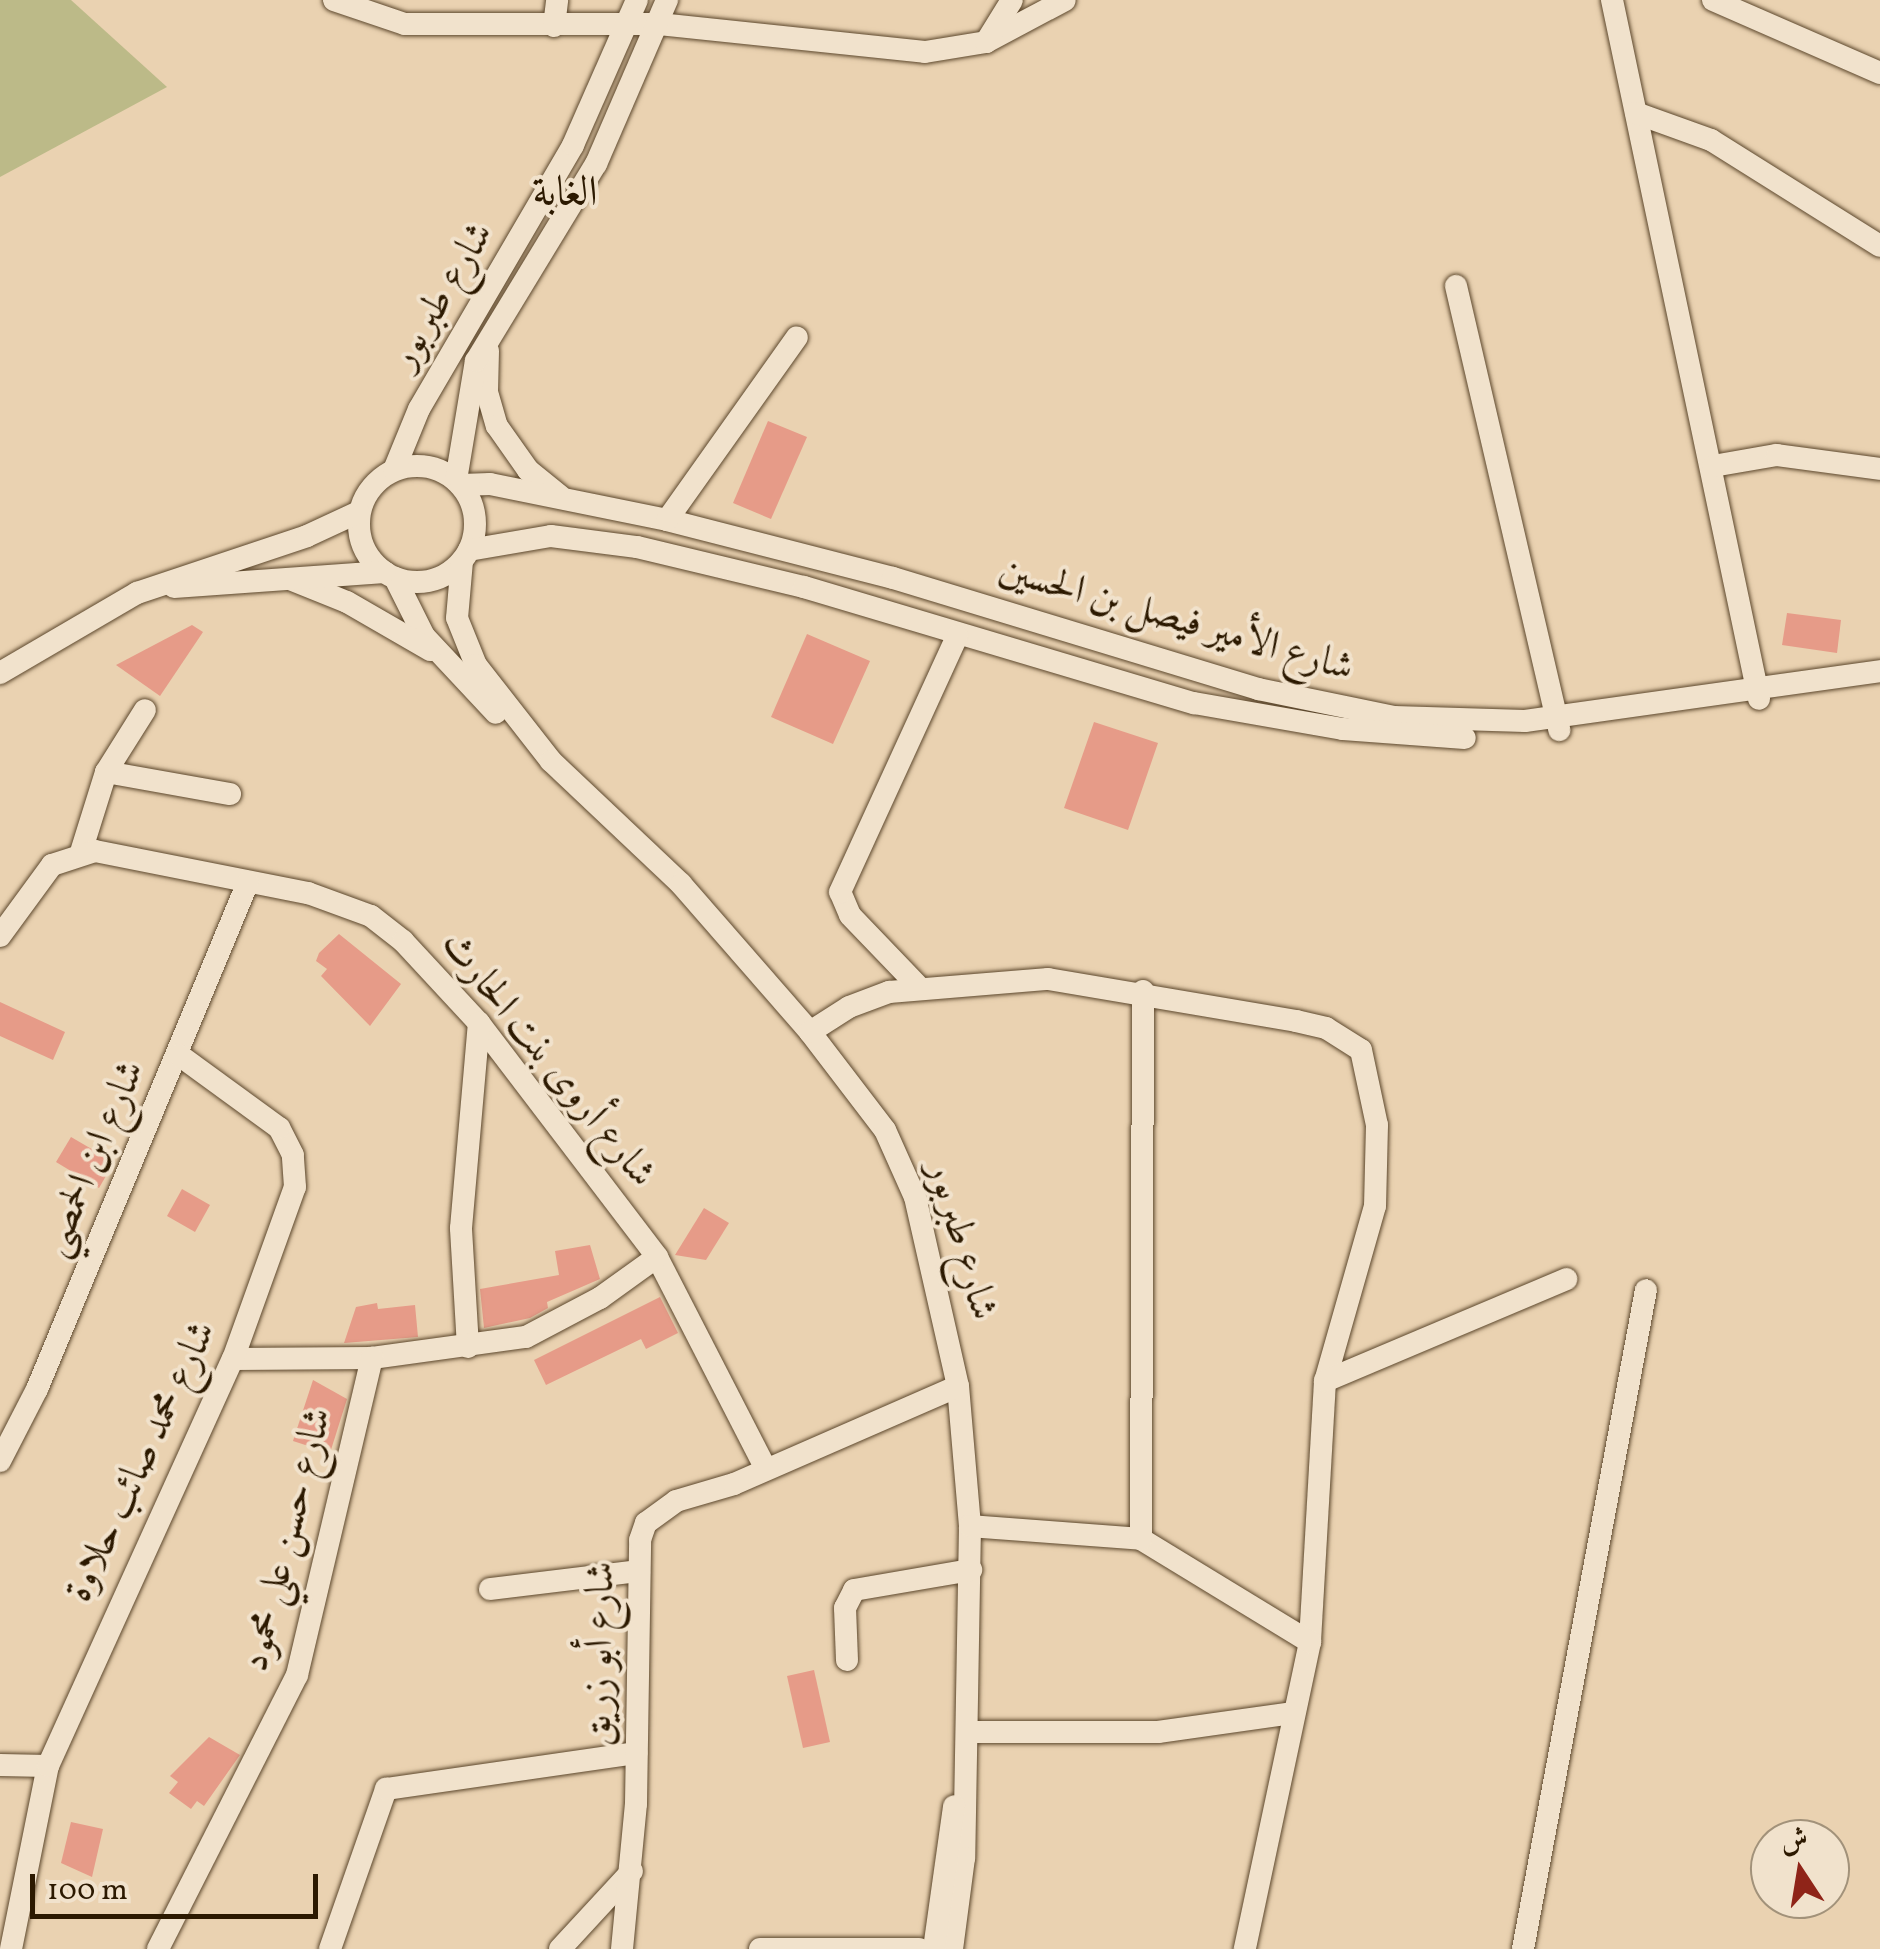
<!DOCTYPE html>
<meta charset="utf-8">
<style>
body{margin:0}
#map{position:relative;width:1880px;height:1949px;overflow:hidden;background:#ead2b1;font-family:Vollkorn,Amiri,serif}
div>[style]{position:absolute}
.green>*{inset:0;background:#bcba88}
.building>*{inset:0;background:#e69b88}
.roads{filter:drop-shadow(0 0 2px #5c472c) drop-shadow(0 0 2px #5c472c)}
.minor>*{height:22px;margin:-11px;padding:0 11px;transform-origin:11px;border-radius:11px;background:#f1e2cc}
.minor>.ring{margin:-11px;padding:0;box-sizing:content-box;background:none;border:22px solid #f1e2cc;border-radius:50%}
span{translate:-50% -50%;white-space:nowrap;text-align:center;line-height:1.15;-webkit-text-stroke:8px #f1e2cc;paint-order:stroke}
.street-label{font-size:40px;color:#2c1900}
.neighbourhood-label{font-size:42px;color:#2c1900}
.north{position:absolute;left:1750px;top:1819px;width:100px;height:100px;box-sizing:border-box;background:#f1e2cc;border:2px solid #a2927a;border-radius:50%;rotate:348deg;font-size:28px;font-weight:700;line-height:40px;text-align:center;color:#2c1900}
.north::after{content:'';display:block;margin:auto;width:35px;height:45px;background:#8f2418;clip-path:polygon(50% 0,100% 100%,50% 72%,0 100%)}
.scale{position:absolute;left:30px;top:1874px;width:288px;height:45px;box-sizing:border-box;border:5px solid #2c1900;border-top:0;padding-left:12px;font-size:30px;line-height:35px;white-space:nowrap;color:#2c1900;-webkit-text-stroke:8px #f1e2cc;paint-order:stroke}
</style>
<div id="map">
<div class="green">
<div style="clip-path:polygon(0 0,71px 0,167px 87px,0 177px)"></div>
</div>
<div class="building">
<div style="clip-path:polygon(768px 421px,807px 437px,771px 519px,733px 503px)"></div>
<div style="clip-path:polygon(1787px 613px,1841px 620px,1837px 653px,1782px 645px)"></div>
<div style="clip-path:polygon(192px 625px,203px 632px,160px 696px,116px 665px)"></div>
<div style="clip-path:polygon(807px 634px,870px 661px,833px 744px,771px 717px)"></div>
<div style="clip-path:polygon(1094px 722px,1158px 743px,1128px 830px,1064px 808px)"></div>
<div style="clip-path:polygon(339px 934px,401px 984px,370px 1026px,321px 976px,327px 969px,316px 961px,319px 953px)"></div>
<div style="clip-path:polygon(0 1002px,65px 1032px,53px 1060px,0 1036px)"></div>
<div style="clip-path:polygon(71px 1137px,114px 1162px,99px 1188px,56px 1162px)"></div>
<div style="clip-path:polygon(182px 1189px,210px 1205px,195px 1232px,167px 1216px)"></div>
<div style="clip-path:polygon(704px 1208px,729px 1223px,706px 1260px,675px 1255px)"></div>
<div style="clip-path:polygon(590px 1245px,600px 1279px,547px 1302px,548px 1308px,530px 1318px,484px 1328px,480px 1289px,559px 1275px,555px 1251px)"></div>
<div style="clip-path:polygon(660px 1297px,678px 1333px,646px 1349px,641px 1339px,546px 1385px,534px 1360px)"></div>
<div style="clip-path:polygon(377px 1303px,378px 1309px,415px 1305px,418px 1337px,344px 1343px,356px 1307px)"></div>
<div style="clip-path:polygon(313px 1380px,347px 1399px,330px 1453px,293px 1441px)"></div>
<div style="clip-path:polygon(814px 1670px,830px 1742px,803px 1748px,787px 1676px)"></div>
<div style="clip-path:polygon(209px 1737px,240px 1755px,204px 1806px,197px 1801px,191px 1809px,169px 1793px,178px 1782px,170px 1776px)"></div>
<div style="clip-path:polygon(71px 1822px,103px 1829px,92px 1877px,61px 1863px)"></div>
</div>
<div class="roads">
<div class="minor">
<div style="left:334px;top:0;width:75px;rotate:18.7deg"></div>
<div style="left:405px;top:24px;width:254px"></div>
<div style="left:659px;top:24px;width:267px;rotate:6deg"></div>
<div style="left:925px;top:52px;width:62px;rotate:-9.3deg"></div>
<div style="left:986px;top:42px;width:89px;rotate:-28deg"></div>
<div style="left:1612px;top:0;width:714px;rotate:78.12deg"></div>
<div style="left:1713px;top:0;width:182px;rotate:23.6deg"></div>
<div style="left:554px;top:26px;width:26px;rotate:-83deg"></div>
<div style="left:986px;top:42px;width:49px;rotate:-58.2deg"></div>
<div style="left:1636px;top:113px;width:80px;rotate:19.8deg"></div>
<div style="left:1711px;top:140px;width:199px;rotate:32.1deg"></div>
<div style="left:1456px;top:286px;width:456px;rotate:76.9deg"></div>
<div style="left:488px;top:351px;width:41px;rotate:91.4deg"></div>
<div style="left:487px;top:392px;width:35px;rotate:74deg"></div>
<div style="left:497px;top:426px;width:54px;rotate:54.8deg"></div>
<div style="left:528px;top:470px;width:41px;rotate:39.1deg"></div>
<div class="ring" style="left:359px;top:466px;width:94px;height:94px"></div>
<div style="left:1713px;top:466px;width:65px;rotate:-9.8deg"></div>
<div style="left:1777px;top:455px;width:104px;rotate:7.7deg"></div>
<div style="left:394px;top:470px;width:66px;rotate:-67.7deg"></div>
<div style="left:419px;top:409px;width:306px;rotate:-59.7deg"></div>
<div style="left:573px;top:145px;width:158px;rotate:-66.2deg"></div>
<div style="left:456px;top:480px;width:121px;rotate:-80.5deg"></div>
<div style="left:476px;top:361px;width:231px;rotate:-58.7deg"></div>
<div style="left:596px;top:164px;width:179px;rotate:-66.6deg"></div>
<div style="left:461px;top:485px;width:29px;rotate:-2deg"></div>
<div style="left:490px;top:484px;width:181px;rotate:11.5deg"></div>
<div style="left:667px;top:520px;width:233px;rotate:14.4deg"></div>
<div style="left:893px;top:578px;width:382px;rotate:16.9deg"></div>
<div style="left:1258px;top:689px;width:139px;rotate:11.6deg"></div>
<div style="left:1394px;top:717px;width:131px;rotate:1.7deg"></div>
<div style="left:1525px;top:721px;width:359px;rotate:-8deg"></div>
<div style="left:667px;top:520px;width:224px;rotate:-54.6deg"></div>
<div style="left:469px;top:550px;width:83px;rotate:-9.7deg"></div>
<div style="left:551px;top:536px;width:87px;rotate:7.3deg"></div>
<div style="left:637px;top:547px;width:172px;rotate:13.5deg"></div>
<div style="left:804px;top:587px;width:407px;rotate:16.6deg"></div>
<div style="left:1194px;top:703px;width:151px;rotate:9.9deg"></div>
<div style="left:1343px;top:729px;width:122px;rotate:4.2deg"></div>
<div style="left:462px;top:561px;width:57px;rotate:95deg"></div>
<div style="left:457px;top:618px;width:51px;rotate:68deg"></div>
<div style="left:476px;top:665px;width:122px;rotate:52deg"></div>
<div style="left:551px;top:761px;width:179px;rotate:43.4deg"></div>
<div style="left:681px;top:884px;width:196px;rotate:48.9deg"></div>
<div style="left:810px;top:1032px;width:123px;rotate:52.6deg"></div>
<div style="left:885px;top:1130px;width:73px;rotate:65.9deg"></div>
<div style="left:915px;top:1197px;width:194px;rotate:77.2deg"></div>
<div style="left:958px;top:1386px;width:141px;rotate:85.1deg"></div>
<div style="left:970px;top:1526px;width:332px;rotate:91deg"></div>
<div style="left:964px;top:1858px;width:92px;rotate:97.5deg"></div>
<div style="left:395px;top:578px;width:65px;rotate:63.4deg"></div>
<div style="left:424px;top:636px;width:105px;rotate:46.9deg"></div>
<div style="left:290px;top:579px;width:61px;rotate:22deg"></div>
<div style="left:347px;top:602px;width:96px;rotate:30deg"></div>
<div style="left:174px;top:587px;width:211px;rotate:-4.1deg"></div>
<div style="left:0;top:673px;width:159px;rotate:-30.3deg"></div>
<div style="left:137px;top:593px;width:179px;rotate:-18.5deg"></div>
<div style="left:307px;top:536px;width:57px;rotate:-24.8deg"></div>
<div style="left:106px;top:772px;width:126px;rotate:10.1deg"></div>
<div style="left:81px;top:852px;width:84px;rotate:-72.6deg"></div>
<div style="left:106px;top:772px;width:73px;rotate:-57.8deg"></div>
<div style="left:0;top:936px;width:88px;rotate:-53.8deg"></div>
<div style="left:52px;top:865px;width:45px;rotate:-18deg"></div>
<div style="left:95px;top:851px;width:217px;rotate:11.2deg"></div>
<div style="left:308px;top:893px;width:67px;rotate:20.1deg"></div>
<div style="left:371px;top:916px;width:41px;rotate:38deg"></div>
<div style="left:403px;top:941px;width:112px;rotate:47.2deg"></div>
<div style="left:479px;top:1023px;width:294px;rotate:52.7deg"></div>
<div style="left:657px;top:1257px;width:238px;rotate:62.8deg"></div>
<div style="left:918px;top:986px;width:98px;rotate:-133.8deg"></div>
<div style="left:850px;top:915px;width:25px;rotate:-113deg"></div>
<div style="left:840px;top:892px;width:281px;rotate:-65.4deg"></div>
<div style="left:810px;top:1032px;width:46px;rotate:-32.7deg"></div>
<div style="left:849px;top:1007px;width:43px;rotate:-20.6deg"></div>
<div style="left:889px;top:992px;width:160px;rotate:-4.7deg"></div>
<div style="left:1048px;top:979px;width:252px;rotate:9.6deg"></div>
<div style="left:1296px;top:1021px;width:31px;rotate:13deg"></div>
<div style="left:1326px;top:1028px;width:41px;rotate:32.2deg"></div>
<div style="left:1361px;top:1050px;width:77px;rotate:78deg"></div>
<div style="left:1377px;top:1125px;width:81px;rotate:91.4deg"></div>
<div style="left:1375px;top:1206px;width:182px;rotate:105.9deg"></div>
<div style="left:1325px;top:1381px;width:261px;rotate:93.3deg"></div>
<div style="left:1310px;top:1642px;width:314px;rotate:102deg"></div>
<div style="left:468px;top:1347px;width:119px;rotate:-93.4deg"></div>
<div style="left:461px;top:1228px;width:206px;rotate:-85deg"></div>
<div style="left:233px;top:1359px;width:139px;rotate:-0.4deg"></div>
<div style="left:372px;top:1358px;width:155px;rotate:-7.8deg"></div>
<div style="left:526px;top:1337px;width:84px;rotate:-27.8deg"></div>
<div style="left:600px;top:1298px;width:70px;rotate:-35.7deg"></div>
<div style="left:1325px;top:1381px;width:262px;rotate:-22.9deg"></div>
<div style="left:0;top:1461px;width:81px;rotate:-62.8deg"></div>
<div style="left:37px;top:1389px;width:549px;rotate:-67.4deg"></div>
<div style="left:970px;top:1526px;width:171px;rotate:4.3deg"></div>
<div style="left:1141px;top:1539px;width:198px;rotate:31.4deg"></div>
<div style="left:1141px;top:1539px;width:548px;rotate:-89.79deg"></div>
<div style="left:490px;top:1589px;width:150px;rotate:-6.9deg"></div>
<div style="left:847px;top:1660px;width:52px;rotate:-92.2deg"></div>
<div style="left:845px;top:1608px;width:20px;rotate:-63deg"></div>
<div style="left:854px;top:1590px;width:119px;rotate:-9.7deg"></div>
<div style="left:967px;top:1732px;width:191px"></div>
<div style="left:1158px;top:1732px;width:137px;rotate:-8deg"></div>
<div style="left:0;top:1765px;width:48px;rotate:1.2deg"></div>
<div style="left:11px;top:1949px;width:187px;rotate:-78.6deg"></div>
<div style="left:48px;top:1766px;width:447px;rotate:-65.6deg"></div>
<div style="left:233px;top:1359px;width:183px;rotate:-70.2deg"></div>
<div style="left:295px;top:1187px;width:32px;rotate:-94deg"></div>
<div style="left:293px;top:1155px;width:30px;rotate:-117deg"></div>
<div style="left:279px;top:1128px;width:124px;rotate:-143.9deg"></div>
<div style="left:158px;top:1949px;width:307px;rotate:-63.1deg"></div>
<div style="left:297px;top:1675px;width:326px;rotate:-76.7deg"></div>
<div style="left:330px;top:1949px;width:170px;rotate:-70.7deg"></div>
<div style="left:386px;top:1789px;width:253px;rotate:-8.2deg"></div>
<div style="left:560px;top:1949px;width:106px;rotate:-47.3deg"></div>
<div style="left:622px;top:1949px;width:146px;rotate:-84.5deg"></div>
<div style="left:636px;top:1804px;width:264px;rotate:-89.1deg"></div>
<div style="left:640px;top:1540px;width:18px;rotate:-71deg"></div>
<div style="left:646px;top:1523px;width:37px;rotate:-36deg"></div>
<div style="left:676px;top:1501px;width:60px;rotate:-16.3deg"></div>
<div style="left:734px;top:1484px;width:244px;rotate:-23.6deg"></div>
<div style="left:760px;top:1949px;width:159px"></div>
<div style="left:934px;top:1949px;width:144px;rotate:-82deg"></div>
<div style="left:1523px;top:1949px;width:670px;rotate:-79.43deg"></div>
</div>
</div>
<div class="street-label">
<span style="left:443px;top:296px;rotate:-59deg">شارع طبربور</span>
<span style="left:1176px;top:620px;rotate:16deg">شارع الأمير فيصل بن الحسين</span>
<span style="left:547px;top:1060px;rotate:51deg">شارع أروى بنت الحارث</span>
<span style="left:94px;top:1159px;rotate:-67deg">شارع ابن الحمصي</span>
<span style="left:961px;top:1241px;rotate:74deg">شارع طبربور</span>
<span style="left:142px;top:1462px;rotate:-65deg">شارع محمد صائب حلاوة</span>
<span style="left:288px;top:1540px;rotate:-76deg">شارع حسن علي محمود</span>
<span style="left:601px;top:1654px;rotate:-89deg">شارع أبو زريق</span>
</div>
<div class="neighbourhood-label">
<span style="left:565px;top:195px">الغابة</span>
</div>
<div class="north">ش</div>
<div class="scale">100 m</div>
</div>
